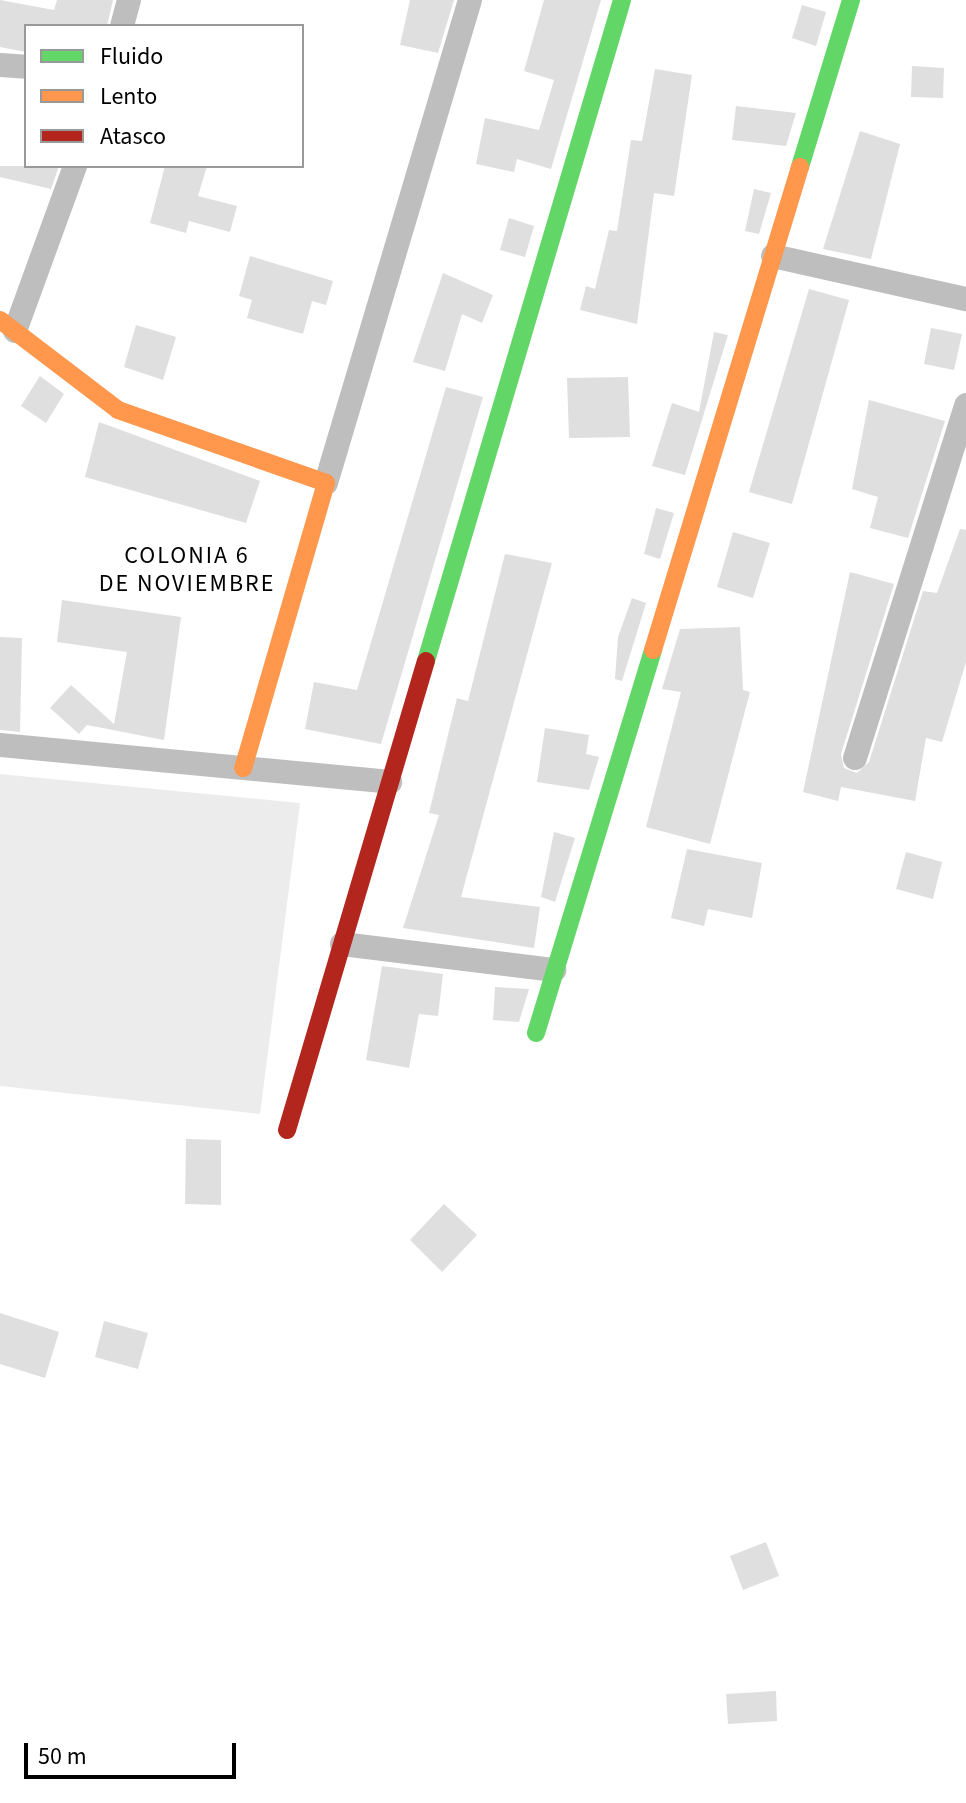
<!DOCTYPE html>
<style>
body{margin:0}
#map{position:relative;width:966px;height:1803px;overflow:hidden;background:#fff;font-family:"Source Sans 3",sans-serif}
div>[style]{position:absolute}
.green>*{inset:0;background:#ececec}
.building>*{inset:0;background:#dfdfdf}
.street>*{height:24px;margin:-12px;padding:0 12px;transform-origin:12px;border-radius:12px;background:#bebebe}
.fast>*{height:18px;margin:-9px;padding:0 9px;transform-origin:9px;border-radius:9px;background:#63d668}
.slow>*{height:18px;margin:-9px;padding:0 9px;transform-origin:9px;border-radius:9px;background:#ff974d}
.jam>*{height:18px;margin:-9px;padding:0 9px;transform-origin:9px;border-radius:9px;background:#b3261e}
span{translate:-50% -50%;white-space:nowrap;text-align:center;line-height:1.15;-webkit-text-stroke:8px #fff;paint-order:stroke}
.neighbourhood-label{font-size:24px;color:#000;letter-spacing:2px}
.legend{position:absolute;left:24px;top:24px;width:280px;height:144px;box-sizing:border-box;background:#fff;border:2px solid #999;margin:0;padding:10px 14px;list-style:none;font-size:24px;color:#000}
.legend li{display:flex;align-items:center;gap:16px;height:40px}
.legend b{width:40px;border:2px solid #999}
.scale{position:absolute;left:24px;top:1743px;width:212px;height:36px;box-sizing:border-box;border:4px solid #000;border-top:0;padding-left:10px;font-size:24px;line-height:28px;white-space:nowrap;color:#000;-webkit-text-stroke:6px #fff;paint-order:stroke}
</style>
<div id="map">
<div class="green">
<div style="clip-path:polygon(0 774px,300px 803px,260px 1114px,0 1086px)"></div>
</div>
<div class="building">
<div style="clip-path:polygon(0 0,54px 10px,57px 0,113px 0,107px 26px,26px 26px,26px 52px,0 47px)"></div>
<div style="clip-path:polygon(410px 0,454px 0,438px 53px,400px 45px)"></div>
<div style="clip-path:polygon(544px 0,601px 0,551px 169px,517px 159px,514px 172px,476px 164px,485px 118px,539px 130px,554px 80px,524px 71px)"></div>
<div style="clip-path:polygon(802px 5px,826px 12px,816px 46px,792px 38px)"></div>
<div style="clip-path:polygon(912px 66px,944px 68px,943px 98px,911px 97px)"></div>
<div style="clip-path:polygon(655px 69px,692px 75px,674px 196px,654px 193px,637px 324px,580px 310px,586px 286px,595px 289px,609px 230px,617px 231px,631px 140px,642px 141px)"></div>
<div style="clip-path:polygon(736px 106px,796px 113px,786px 146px,732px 140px)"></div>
<div style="clip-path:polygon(860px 131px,900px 144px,871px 259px,823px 249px)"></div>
<div style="clip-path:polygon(0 166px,59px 166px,51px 189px,0 177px)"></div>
<div style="clip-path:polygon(165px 166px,207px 166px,198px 196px,237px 206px,230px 232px,189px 221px,186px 233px,150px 223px)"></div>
<div style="clip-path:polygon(754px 189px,771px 193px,759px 234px,745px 231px)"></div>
<div style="clip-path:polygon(509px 218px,534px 226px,525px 257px,500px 250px)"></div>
<div style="clip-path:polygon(250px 256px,333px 281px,326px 305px,312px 301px,303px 334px,247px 318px,252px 300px,239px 296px)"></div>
<div style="clip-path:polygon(443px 273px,493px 295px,482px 323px,462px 314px,445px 371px,413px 362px)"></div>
<div style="clip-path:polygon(809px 289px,849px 300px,792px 504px,749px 492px)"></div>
<div style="clip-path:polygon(136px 325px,176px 337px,163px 380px,124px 367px)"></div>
<div style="clip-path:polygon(931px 328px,962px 334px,954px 370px,924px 364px)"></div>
<div style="clip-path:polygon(714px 332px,728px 335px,685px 475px,652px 466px,672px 403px,699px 412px)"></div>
<div style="clip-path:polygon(40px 376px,64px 394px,46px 423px,21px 406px)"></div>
<div style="clip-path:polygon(628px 377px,630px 437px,569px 438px,567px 378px)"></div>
<div style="clip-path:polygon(446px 387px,483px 397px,381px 744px,305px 729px,314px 682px,357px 690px)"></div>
<div style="clip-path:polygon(869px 400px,945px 421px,908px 538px,870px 528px,878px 497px,852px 489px)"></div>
<div style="clip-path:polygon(99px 422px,260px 481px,246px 523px,85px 477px)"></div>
<div style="clip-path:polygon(656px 508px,674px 513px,660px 559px,644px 554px)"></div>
<div style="clip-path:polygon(960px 529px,966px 530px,966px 662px,942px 742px,926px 738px,915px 801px,841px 787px,838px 801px,803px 792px,850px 572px,894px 584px,841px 754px,844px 768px,857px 773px,869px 762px,923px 591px,937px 593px)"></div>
<div style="clip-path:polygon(733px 532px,770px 543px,753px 598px,717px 587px)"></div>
<div style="clip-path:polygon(505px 554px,552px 563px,461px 897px,540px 907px,534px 948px,403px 928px,439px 815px,429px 813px,457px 698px,468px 701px)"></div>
<div style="clip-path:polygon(632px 598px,646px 603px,622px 681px,615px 679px,618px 637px)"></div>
<div style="clip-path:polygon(62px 600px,181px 617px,164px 740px,87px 725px,79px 734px,50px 708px,71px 685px,114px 724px,127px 652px,57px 642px)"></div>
<div style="clip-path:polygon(740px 627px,743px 690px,750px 692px,710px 844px,646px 827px,681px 692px,662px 689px,680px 629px)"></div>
<div style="clip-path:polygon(0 637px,22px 638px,20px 732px,0 730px)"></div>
<div style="clip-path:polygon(545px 728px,589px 735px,586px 754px,599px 757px,589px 790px,537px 782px)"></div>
<div style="clip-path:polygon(554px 832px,575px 838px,555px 902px,541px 897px)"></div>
<div style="clip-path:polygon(687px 849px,762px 863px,752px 918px,708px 909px,704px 926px,671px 918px)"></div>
<div style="clip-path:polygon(906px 852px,942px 862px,933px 899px,896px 889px)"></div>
<div style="clip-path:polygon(382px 966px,443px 974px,438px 1016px,419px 1014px,409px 1068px,366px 1060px)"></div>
<div style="clip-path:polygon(495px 987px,529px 989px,519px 1022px,493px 1020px)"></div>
<div style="clip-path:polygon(186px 1139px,221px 1140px,221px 1205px,185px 1204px)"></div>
<div style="clip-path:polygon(444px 1204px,477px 1235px,442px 1272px,410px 1240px)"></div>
<div style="clip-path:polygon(0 1313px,59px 1332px,45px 1378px,0 1364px)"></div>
<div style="clip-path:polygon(104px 1321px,148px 1333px,138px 1369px,95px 1357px)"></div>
<div style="clip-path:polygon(766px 1542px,779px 1576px,743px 1590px,730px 1556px)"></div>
<div style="clip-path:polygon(776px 1691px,777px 1721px,728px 1724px,726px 1694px)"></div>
</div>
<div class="street">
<div style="left:122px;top:26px;width:27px;rotate:-75deg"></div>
<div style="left:0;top:65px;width:26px;rotate:4deg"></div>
<div style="left:773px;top:256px;width:198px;rotate:12.6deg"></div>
<div style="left:15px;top:331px;width:176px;rotate:-70deg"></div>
<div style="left:326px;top:483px;width:504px;rotate:-73.4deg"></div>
<div style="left:0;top:745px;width:392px;rotate:5.4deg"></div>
<div style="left:855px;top:758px;width:370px;rotate:-72.5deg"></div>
<div style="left:342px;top:944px;width:214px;rotate:7deg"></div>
</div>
<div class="fast">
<div style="left:800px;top:167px;width:175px;rotate:-73deg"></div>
<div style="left:426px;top:661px;width:689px;rotate:-73.48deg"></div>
<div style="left:536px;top:1033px;width:400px;rotate:-73deg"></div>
</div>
<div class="slow">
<div style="left:0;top:320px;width:148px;rotate:37.3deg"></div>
<div style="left:118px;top:410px;width:220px;rotate:19.3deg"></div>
<div style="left:326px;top:483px;width:297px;rotate:106.2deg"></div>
<div style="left:653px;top:650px;width:505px;rotate:-73.07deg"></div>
</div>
<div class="jam">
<div style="left:287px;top:1130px;width:489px;rotate:-73.5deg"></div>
</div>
<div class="neighbourhood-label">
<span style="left:187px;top:570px">COLONIA 6<br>DE NOVIEMBRE</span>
</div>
<ul class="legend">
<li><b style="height:10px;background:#63d668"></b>Fluido</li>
<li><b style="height:10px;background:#ff974d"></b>Lento</li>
<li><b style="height:10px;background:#b3261e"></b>Atasco</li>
</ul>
<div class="scale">50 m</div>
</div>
